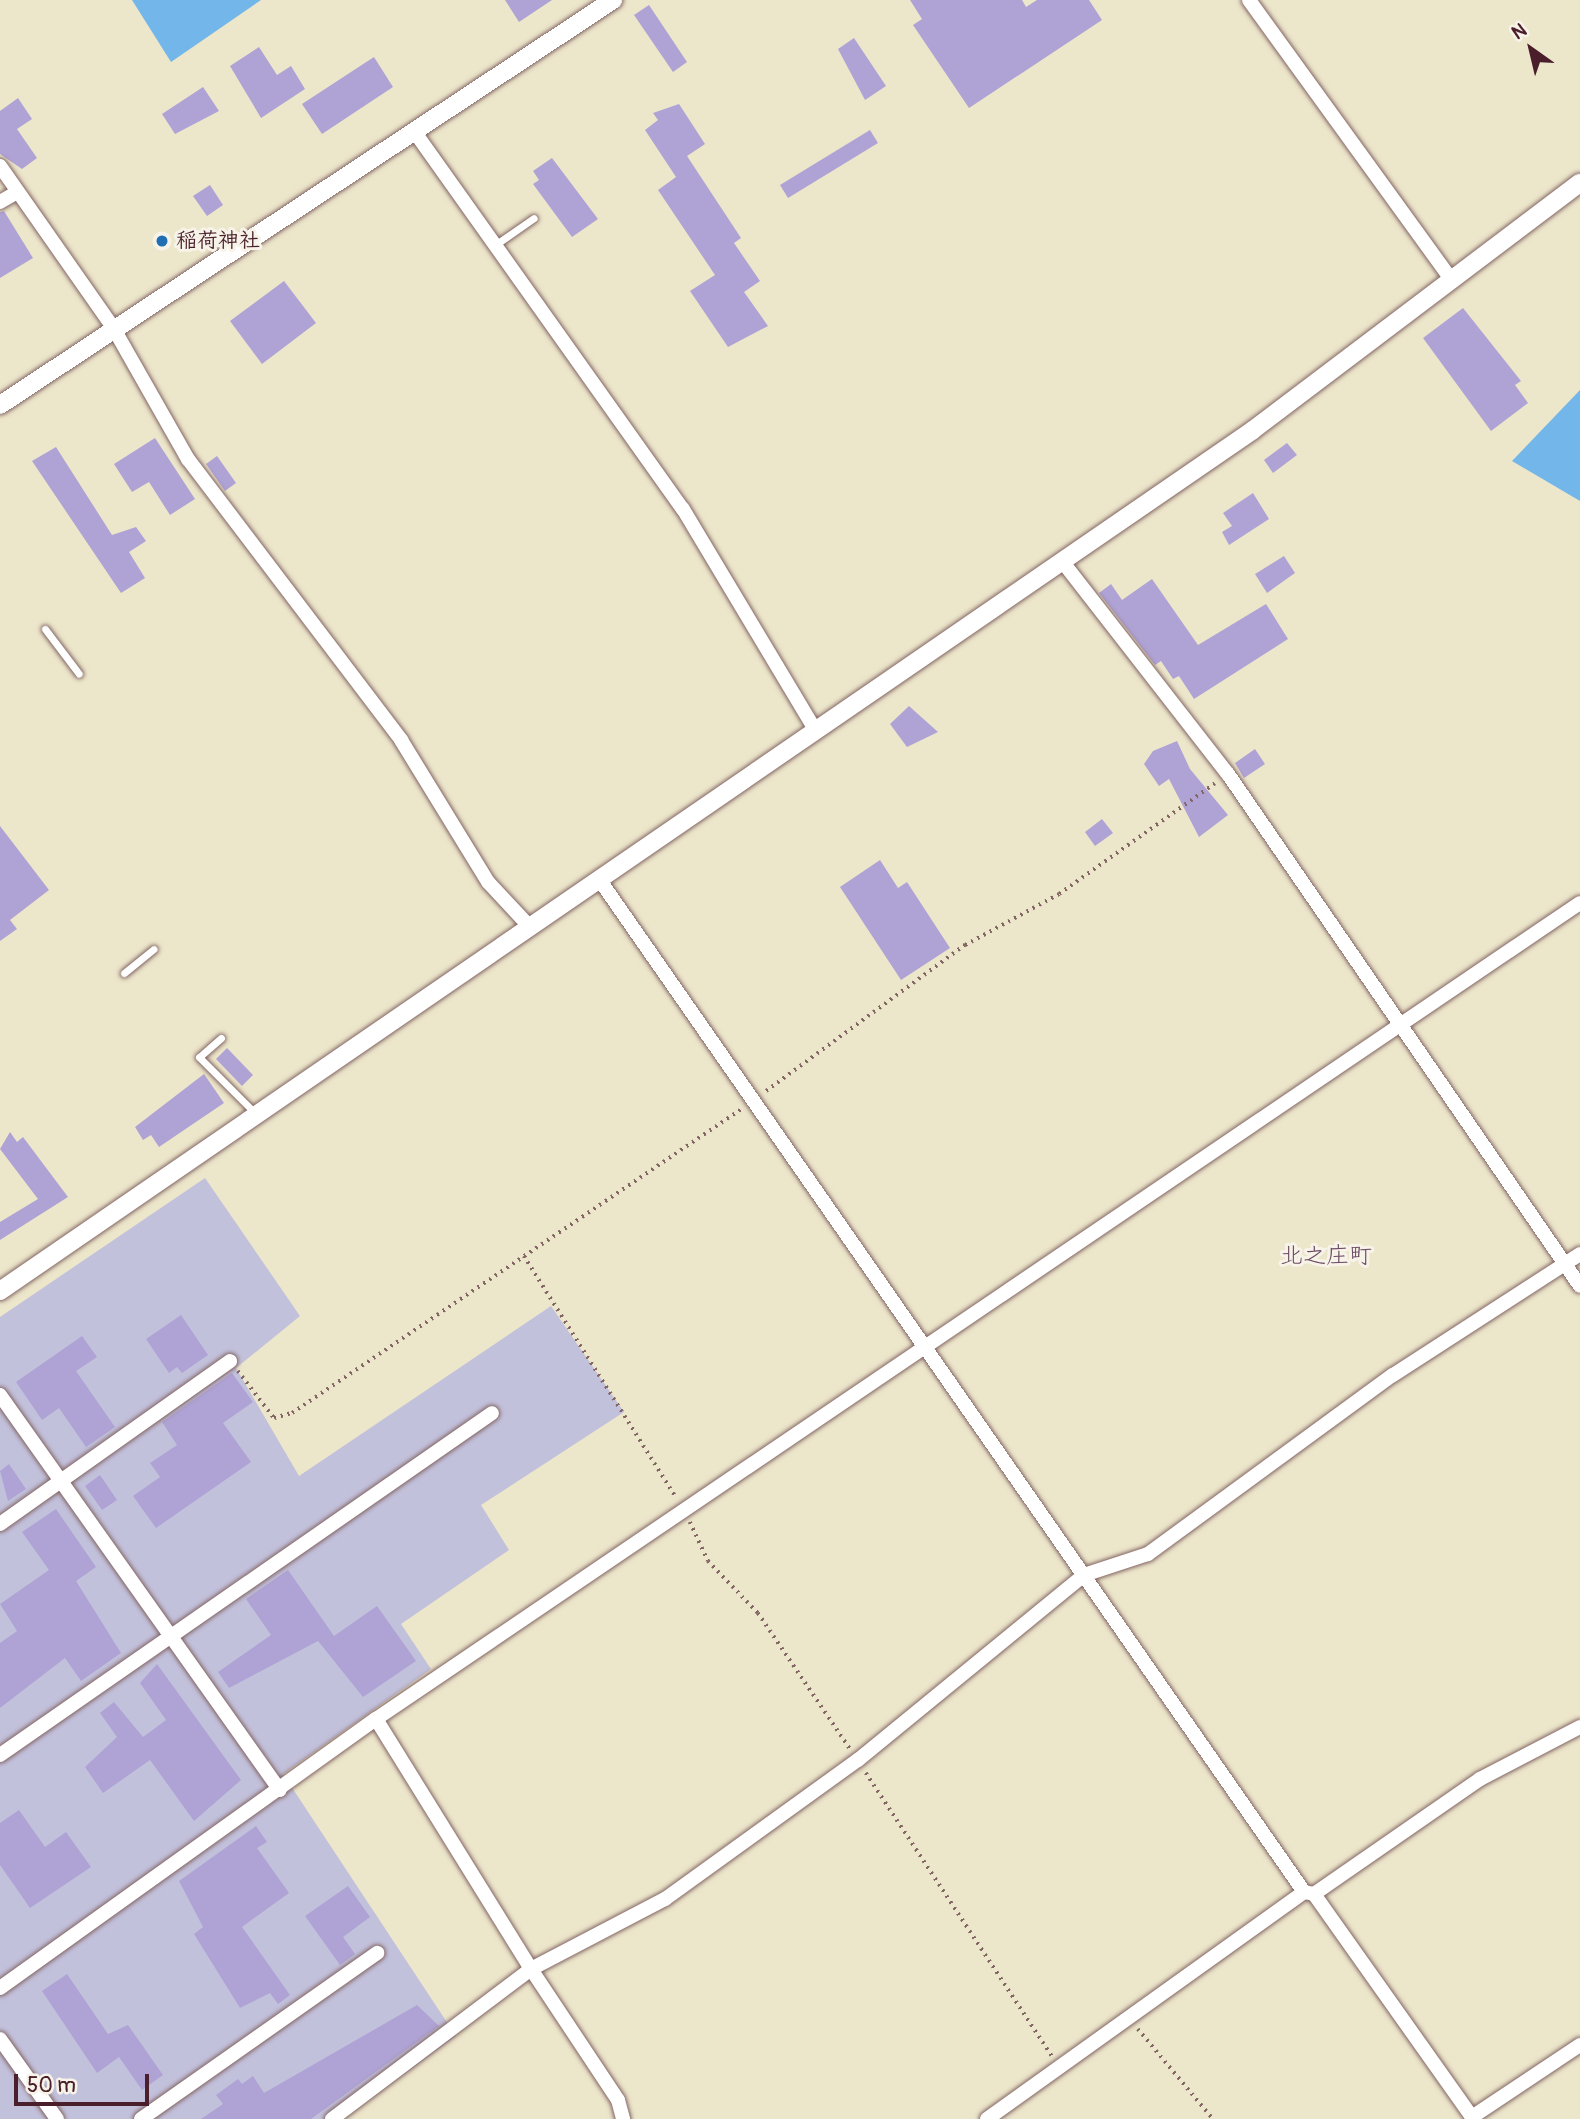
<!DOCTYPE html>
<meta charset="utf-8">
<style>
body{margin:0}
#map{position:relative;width:1580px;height:2119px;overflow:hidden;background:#ece6cb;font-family:Pangolin,"Klee One",sans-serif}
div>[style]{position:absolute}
.industrial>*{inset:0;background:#c2c1dc}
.water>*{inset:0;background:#73b6e9}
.building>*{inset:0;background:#afa3d5}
.path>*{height:3.5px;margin-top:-1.75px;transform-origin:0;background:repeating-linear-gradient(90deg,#836563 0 2px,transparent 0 7px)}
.roads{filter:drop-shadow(0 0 2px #836563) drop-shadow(0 0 2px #836563)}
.service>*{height:7px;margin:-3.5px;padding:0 3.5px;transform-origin:3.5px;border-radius:3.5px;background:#fff}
.minor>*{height:14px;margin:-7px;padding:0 7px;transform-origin:7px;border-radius:7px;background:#fff}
.tertiary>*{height:18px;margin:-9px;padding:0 9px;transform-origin:9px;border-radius:9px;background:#fff}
.dots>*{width:19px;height:19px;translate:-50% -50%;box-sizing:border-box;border:4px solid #f7f3e8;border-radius:50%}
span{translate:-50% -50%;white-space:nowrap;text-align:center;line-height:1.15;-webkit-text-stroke:6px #f7f3e8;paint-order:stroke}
.poi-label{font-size:21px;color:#4a1f2b;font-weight:700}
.left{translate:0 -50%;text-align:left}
.neighbourhood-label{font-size:23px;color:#6d4d66}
.north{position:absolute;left:1496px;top:14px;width:70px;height:70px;-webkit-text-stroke:5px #f7f3e8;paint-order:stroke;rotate:326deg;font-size:19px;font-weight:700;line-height:28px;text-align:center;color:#4a1f2b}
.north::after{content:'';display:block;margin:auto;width:24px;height:32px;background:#4a1f2b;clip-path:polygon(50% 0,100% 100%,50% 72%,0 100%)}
.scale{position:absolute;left:14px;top:2074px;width:135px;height:32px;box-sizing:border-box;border:4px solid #4a1f2b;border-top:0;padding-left:9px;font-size:21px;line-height:24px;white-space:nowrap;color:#4a1f2b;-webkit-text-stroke:5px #f7f3e8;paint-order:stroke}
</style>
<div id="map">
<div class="industrial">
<div style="clip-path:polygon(205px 1178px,300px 1316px,236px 1368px,299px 1476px,551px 1306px,624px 1412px,481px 1505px,509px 1550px,401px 1624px,431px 1669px,283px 1774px,456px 2036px,343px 2119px,0 2119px,0 1317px)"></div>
</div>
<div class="water">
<div style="clip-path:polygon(132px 0,261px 0,171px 62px)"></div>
<div style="clip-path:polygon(1580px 390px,1580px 501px,1512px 461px)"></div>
</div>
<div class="building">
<div style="clip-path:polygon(505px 0,552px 0,519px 22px)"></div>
<div style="clip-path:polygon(910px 0,1022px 0,1026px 7px,1037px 0,1089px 0,1102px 20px,969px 108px,913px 25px,922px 19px)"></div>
<div style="clip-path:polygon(649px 5px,687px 62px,673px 72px,634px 15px)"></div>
<div style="clip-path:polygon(854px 38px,886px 86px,865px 100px,838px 49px)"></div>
<div style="clip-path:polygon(259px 47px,277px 75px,291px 66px,305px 89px,261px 118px,230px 66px)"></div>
<div style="clip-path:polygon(374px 57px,393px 87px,322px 134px,302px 104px)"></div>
<div style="clip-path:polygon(203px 87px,219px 111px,175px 134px,162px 114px)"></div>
<div style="clip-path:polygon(18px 98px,32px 119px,17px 129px,37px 158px,22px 169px,0 154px,0 111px)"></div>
<div style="clip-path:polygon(679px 104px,705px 144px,687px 156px,741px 238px,734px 243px,760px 281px,744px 292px,768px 326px,728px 347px,690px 291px,715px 275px,658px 190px,676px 177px,645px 130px,658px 120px,653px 113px)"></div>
<div style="clip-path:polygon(870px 130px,878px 143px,788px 198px,780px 185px)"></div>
<div style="clip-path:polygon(552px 158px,598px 219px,572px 237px,533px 184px,539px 180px,533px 171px)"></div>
<div style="clip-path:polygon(210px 185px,223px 205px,207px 216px,193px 196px)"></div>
<div style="clip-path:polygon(4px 211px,33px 258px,0 278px,0 212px)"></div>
<div style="clip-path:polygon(284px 281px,316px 323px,262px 364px,230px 321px)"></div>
<div style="clip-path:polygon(1463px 308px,1521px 381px,1515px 385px,1528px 403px,1491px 431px,1423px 338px)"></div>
<div style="clip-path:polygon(155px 438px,195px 499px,170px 515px,149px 482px,132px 492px,114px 464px)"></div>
<div style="clip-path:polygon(1287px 443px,1297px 455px,1273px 473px,1264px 460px)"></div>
<div style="clip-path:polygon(56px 447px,112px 535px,136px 527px,146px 541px,129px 552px,145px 578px,121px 593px,32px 461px)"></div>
<div style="clip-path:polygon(217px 456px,236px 483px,225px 491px,206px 464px)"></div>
<div style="clip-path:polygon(1253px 493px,1269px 519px,1229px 545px,1222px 532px,1232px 526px,1223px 513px)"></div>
<div style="clip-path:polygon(1284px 556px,1295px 573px,1267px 593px,1255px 574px)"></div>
<div style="clip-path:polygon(1152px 579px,1198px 645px,1266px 604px,1288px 639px,1194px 699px,1179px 676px,1173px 679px,1161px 661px,1155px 665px,1099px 593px,1111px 584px,1122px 600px)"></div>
<div style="clip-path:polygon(909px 706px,938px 732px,907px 747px,890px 724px)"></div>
<div style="clip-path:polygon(1177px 741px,1190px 769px,1228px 815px,1199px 837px,1169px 779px,1159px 786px,1144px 764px,1153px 751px)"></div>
<div style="clip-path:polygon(1255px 749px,1265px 764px,1244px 778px,1235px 763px)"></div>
<div style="clip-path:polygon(1102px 819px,1113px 833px,1095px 846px,1085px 832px)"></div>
<div style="clip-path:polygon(0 826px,49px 890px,10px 920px,17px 929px,0 941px)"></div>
<div style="clip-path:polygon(880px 860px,898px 888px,907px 882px,950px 948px,901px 980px,840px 887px)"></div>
<div style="clip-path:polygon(227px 1048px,253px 1075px,242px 1086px,216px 1059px)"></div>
<div style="clip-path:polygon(204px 1074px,224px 1103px,159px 1147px,151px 1135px,143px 1140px,135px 1127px)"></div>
<div style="clip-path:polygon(10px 1132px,17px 1142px,23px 1137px,68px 1197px,0 1240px,0 1222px,38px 1199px,0 1149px)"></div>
<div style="clip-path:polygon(181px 1315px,208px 1355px,182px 1373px,177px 1367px,169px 1373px,146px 1339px)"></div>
<div style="clip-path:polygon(82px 1336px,97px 1357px,76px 1371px,115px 1427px,86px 1447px,59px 1408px,42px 1420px,16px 1382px)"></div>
<div style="clip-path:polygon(232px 1373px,253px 1402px,223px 1423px,251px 1462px,156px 1528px,133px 1496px,160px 1477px,150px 1463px,177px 1445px,162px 1422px)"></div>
<div style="clip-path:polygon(9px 1464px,26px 1489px,8px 1501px,0 1471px)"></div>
<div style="clip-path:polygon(100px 1475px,117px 1500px,102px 1510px,85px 1486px)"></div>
<div style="clip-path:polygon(56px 1509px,96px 1567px,76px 1581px,121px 1653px,81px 1681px,65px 1658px,0 1708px,0 1643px,17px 1631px,0 1604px,49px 1570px,22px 1532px)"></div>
<div style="clip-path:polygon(288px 1570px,334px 1636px,377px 1606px,416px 1661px,363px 1697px,318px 1641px,229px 1688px,218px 1672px,271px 1635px,246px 1599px)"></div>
<div style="clip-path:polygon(157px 1664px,241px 1780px,194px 1821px,150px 1760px,103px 1793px,85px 1767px,117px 1737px,100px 1713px,114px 1702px,143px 1737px,166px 1720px,140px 1683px)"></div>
<div style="clip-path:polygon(19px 1810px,45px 1847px,66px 1832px,91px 1867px,30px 1908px,0 1865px,0 1823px)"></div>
<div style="clip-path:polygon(256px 1826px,267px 1842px,257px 1848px,289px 1893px,242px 1927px,290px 1995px,278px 2004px,270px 1993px,240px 2008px,194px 1934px,203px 1927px,179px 1881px)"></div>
<div style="clip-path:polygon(348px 1886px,370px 1917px,343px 1937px,355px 1954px,340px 1965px,305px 1916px)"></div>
<div style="clip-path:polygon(67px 1974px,108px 2034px,128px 2025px,163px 2075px,142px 2090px,119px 2057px,97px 2073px,42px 1991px)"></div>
<div style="clip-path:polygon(417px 2005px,439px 2026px,311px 2119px,201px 2119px,223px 2104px,216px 2095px,238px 2079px,242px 2084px,253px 2076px,264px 2093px)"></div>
</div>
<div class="path">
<div style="left:766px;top:1091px;width:247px;rotate:-36.3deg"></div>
<div style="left:965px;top:945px;width:107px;rotate:-28.5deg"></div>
<div style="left:1059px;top:894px;width:191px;rotate:-35.4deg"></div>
<div style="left:524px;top:1256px;width:285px;rotate:57.8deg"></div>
<div style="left:238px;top:1371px;width:59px;rotate:52.5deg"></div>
<div style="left:274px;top:1418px;width:19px;rotate:-16deg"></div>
<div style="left:292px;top:1413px;width:544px;rotate:-34.07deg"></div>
<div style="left:690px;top:1522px;width:43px;rotate:65.2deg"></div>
<div style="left:708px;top:1561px;width:72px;rotate:46.1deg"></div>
<div style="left:758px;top:1613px;width:164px;rotate:55.9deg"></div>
<div style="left:866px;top:1773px;width:339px;rotate:56.7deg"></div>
<div style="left:1138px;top:2029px;width:117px;rotate:50.2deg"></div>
</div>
<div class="roads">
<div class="service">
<div style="left:495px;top:245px;width:47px;rotate:-34.7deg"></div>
<div style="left:45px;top:629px;width:56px;rotate:52.9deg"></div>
<div style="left:124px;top:973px;width:38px;rotate:-39deg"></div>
<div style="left:221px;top:1038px;width:29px;rotate:139deg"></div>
<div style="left:199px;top:1057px;width:79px;rotate:45deg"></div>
</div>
<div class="minor">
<div style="left:1249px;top:0;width:344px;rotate:54.1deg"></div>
<div style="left:414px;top:131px;width:464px;rotate:54.6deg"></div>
<div style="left:683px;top:509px;width:259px;rotate:59.1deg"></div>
<div style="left:0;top:166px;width:199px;rotate:55deg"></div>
<div style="left:114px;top:329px;width:150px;rotate:60.4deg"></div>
<div style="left:188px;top:459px;width:353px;rotate:52.8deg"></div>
<div style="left:401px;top:740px;width:167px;rotate:58.5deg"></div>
<div style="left:488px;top:882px;width:60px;rotate:47deg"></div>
<div style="left:0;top:202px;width:20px;rotate:-30deg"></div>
<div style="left:1062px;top:561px;width:270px;rotate:52.1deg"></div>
<div style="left:1228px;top:774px;width:621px;rotate:55.49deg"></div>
<div style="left:599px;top:879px;width:1234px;rotate:55.16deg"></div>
<div style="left:0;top:1395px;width:484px;rotate:54.7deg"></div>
<div style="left:0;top:1524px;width:282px;rotate:-35.3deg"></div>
<div style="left:376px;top:1719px;width:294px;rotate:58.2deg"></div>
<div style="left:531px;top:1969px;width:151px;rotate:-27.6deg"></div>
<div style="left:665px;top:1899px;width:238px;rotate:-35.8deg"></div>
<div style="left:858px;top:1760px;width:292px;rotate:-39.3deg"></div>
<div style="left:1084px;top:1575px;width:67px;rotate:-18.2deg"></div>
<div style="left:1148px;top:1554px;width:303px;rotate:-36.2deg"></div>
<div style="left:1393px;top:1375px;width:223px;rotate:-32.9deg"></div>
<div style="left:0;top:1755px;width:599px;rotate:-34.8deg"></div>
<div style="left:1314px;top:1894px;width:273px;rotate:54.7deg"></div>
<div style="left:1472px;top:2117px;width:130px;rotate:-33.7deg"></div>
<div style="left:0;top:1988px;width:462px;rotate:-35.6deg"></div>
<div style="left:376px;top:1719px;width:1454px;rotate:-34.13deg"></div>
<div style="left:0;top:2039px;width:98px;rotate:54.5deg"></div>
<div style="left:141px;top:2119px;width:289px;rotate:-35.1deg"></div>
<div style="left:332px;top:2119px;width:249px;rotate:-37deg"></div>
<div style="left:531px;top:1969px;width:157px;rotate:56.4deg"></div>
<div style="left:618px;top:2100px;width:20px;rotate:75deg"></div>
<div style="left:987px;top:2119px;width:390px;rotate:-35.6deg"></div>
<div style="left:1304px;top:1892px;width:10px;rotate:11deg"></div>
<div style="left:1314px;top:1894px;width:202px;rotate:-34.7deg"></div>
<div style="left:1480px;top:1779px;width:113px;rotate:-27.5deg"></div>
</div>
<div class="tertiary">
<div style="left:0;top:405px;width:735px;rotate:-33.45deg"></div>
<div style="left:0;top:1291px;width:1520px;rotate:-34.49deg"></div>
<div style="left:1253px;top:430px;width:410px;rotate:-37.1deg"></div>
</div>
</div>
<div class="dots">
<div style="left:162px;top:241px;background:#1f6fb2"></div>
</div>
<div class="poi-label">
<span class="left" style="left:176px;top:241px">稲荷神社</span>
</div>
<div class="neighbourhood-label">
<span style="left:1326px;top:1256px">北之庄町</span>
</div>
<div class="north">N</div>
<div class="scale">50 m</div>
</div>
